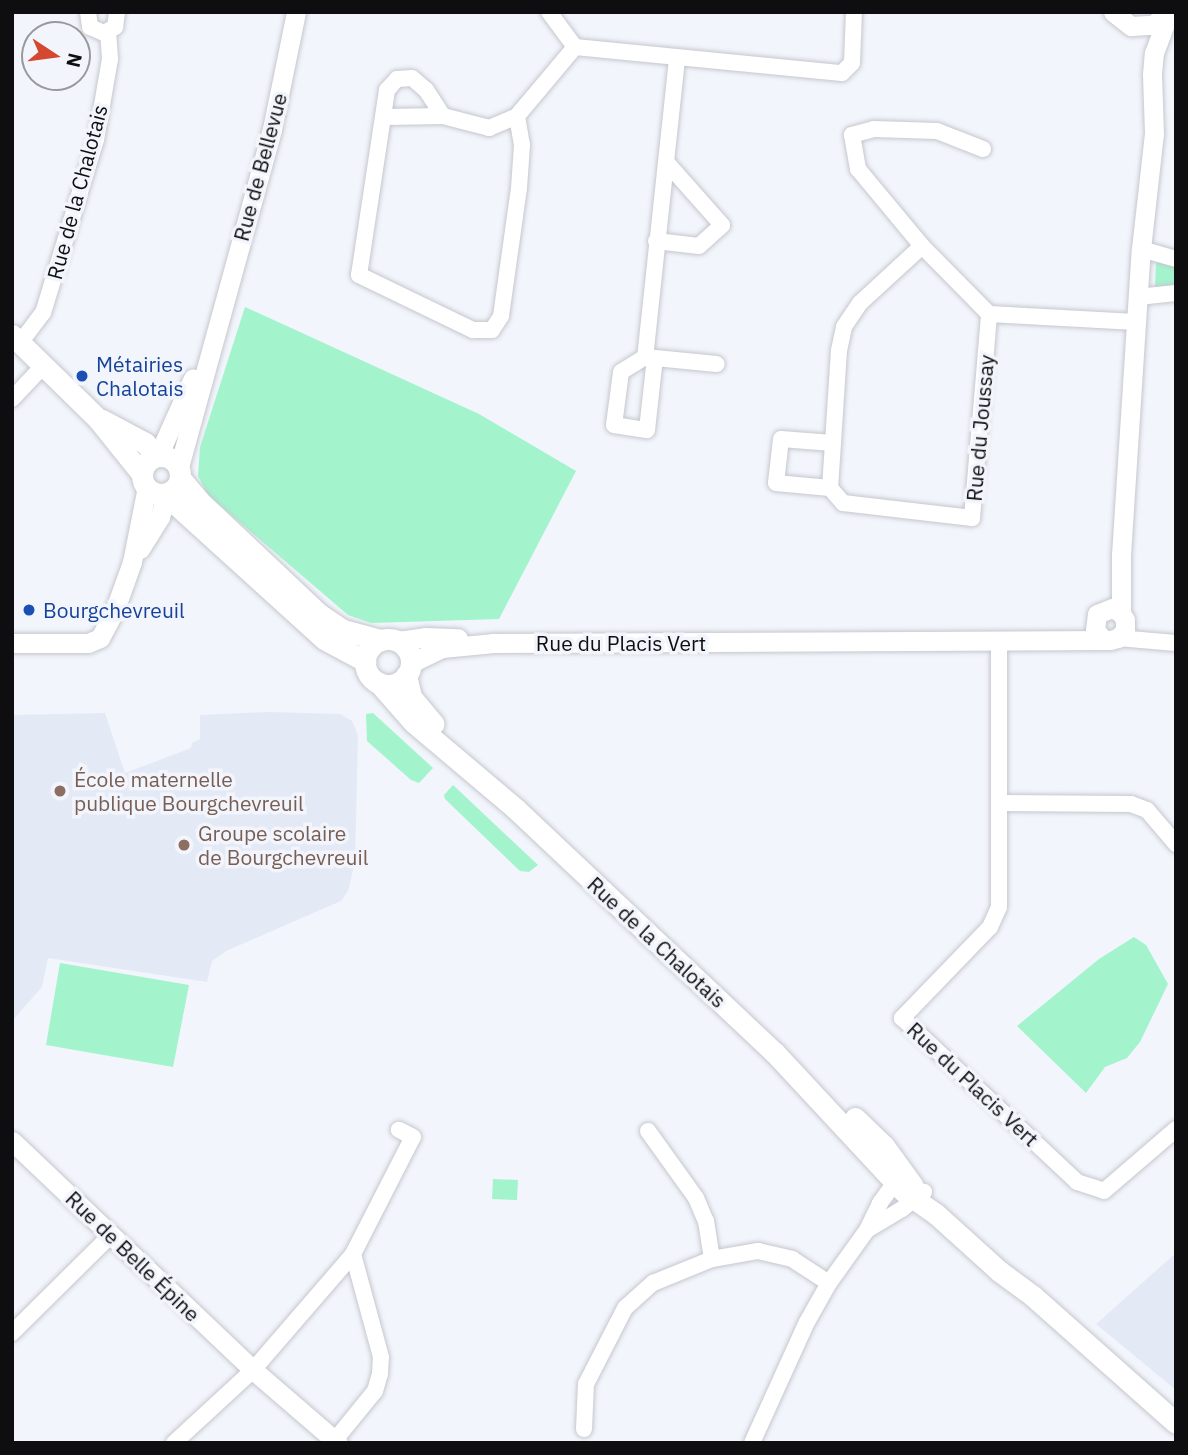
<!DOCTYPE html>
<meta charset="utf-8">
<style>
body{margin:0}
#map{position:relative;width:1188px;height:1455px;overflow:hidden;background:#f2f5fb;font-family:"IBM Plex Sans",sans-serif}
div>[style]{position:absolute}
.built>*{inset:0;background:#e4e9f6}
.green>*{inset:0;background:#a3f4cd}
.roads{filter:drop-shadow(0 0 2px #c5c7ce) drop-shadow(0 0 2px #c5c7ce)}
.minor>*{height:16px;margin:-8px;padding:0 8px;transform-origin:8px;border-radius:8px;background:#fff}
.tertiary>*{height:19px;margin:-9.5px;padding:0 9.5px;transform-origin:9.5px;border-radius:9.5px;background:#fff}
.secondary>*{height:21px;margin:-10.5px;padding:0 10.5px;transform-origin:10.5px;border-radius:10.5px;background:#fff}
.secondary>.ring{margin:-10.5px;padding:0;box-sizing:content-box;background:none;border:21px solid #fff;border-radius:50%}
.dots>*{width:19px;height:19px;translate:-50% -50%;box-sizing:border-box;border:4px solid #f2f5fb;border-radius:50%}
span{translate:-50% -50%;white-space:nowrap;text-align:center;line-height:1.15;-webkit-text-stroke:7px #f2f5fb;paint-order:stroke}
.street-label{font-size:21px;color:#0e0e11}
.transit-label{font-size:21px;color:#164399}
.left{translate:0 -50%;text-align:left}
.education-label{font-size:21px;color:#785e54}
.frame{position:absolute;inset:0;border:14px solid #0e0e11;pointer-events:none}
.north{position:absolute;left:21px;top:21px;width:70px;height:70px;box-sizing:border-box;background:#f2f5fb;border:2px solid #97999d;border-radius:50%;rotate:103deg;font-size:19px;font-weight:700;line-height:28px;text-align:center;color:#0e0e11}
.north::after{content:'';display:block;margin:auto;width:24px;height:32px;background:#d3482e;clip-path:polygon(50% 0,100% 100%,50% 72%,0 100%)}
</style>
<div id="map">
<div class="built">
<div style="clip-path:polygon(269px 712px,340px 714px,352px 721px,358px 735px,355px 862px,348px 891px,341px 901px,226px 951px,212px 961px,207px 982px,48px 958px,42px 987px,12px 1021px,12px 715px,105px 713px,125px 773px,191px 748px,192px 743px,200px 739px,200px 715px)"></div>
<div style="clip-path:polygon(1176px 1253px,1176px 1390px,1096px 1324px)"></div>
</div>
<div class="green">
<div style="clip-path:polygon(1156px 261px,1176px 265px,1176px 286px,1155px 288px)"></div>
<div style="clip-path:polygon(245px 307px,479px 414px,576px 471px,499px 619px,371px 623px,348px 615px,208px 495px,198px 476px,200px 447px)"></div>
<div style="clip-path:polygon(373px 713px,433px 768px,419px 783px,411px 780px,367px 741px,366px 714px)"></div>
<div style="clip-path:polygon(453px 785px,538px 865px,529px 872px,520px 871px,445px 799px,444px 795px)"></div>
<div style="clip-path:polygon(1134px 937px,1146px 945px,1168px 984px,1140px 1042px,1127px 1058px,1105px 1067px,1086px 1093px,1017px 1026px,1099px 959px)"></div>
<div style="clip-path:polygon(60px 963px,189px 985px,173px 1067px,46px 1045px)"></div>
<div style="clip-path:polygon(493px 1179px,518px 1180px,517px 1200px,492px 1199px)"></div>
</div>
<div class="roads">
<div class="minor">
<div style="left:88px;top:12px;width:15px;rotate:82deg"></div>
<div style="left:90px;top:27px;width:15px;rotate:23deg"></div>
<div style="left:104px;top:33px;width:13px;rotate:-29deg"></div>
<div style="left:115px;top:27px;width:15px;rotate:-82deg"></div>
<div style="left:549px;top:12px;width:44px;rotate:53.4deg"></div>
<div style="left:677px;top:59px;width:300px;rotate:96.1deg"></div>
<div style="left:645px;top:357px;width:72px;rotate:5.6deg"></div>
<div style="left:443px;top:116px;width:31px;rotate:-123deg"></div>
<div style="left:426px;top:90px;width:18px;rotate:-139deg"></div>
<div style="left:412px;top:78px;width:15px;rotate:176deg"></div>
<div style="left:397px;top:79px;width:15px;rotate:132deg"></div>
<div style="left:387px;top:90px;width:187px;rotate:98.6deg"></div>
<div style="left:359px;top:275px;width:127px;rotate:25.8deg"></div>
<div style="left:473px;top:330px;width:19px"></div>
<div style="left:492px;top:330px;width:17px;rotate:-57deg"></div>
<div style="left:501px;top:316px;width:129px;rotate:-82deg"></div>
<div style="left:519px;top:188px;width:43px;rotate:-86deg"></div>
<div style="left:522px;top:145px;width:29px;rotate:-100deg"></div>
<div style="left:517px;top:116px;width:90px;rotate:-50deg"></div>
<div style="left:575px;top:47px;width:268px;rotate:5.6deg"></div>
<div style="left:842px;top:73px;width:14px;rotate:-45deg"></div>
<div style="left:852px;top:63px;width:51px;rotate:-87.8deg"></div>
<div style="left:385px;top:117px;width:58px;rotate:-1deg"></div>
<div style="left:443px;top:116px;width:48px;rotate:14.6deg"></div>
<div style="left:489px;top:128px;width:30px;rotate:-23deg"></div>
<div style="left:983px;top:149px;width:49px;rotate:-158.6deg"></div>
<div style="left:937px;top:131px;width:63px;rotate:-178.2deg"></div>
<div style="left:874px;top:129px;width:23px;rotate:165deg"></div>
<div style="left:852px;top:135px;width:35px;rotate:80deg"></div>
<div style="left:858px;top:169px;width:100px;rotate:50.3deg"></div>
<div style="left:922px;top:246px;width:95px;rotate:45.4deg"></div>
<div style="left:989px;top:314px;width:147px;rotate:3.1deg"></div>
<div style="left:656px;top:241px;width:43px;rotate:6.6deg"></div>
<div style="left:699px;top:246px;width:31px;rotate:-42deg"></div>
<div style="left:722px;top:225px;width:84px;rotate:-131.6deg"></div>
<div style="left:922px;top:246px;width:84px;rotate:137.4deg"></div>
<div style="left:860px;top:303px;width:29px;rotate:124deg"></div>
<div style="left:844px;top:327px;width:24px;rotate:102deg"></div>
<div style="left:839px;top:350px;width:93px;rotate:93.7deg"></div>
<div style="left:833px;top:443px;width:52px;rotate:-175.6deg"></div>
<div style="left:781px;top:439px;width:44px;rotate:96.5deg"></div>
<div style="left:776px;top:483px;width:54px;rotate:5.3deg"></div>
<div style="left:830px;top:488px;width:20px;rotate:49deg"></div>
<div style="left:843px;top:503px;width:130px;rotate:6.6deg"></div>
<div style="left:972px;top:518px;width:205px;rotate:-85.2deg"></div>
<div style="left:1141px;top:249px;width:36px;rotate:16deg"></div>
<div style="left:1138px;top:297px;width:38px;rotate:-6deg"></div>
<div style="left:20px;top:343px;width:38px;rotate:-53deg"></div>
<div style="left:43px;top:313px;width:181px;rotate:-73deg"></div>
<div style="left:96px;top:140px;width:82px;rotate:-80.2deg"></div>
<div style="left:110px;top:59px;width:27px;rotate:-94deg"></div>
<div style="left:645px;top:357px;width:28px;rotate:148deg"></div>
<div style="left:621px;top:372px;width:53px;rotate:97.5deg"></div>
<div style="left:614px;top:425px;width:33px;rotate:9deg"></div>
<div style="left:647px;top:430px;width:72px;rotate:-83.7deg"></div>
<div style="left:12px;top:399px;width:47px;rotate:-46.7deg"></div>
<div style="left:830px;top:488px;width:45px;rotate:-86.2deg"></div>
<div style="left:1118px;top:638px;width:58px;rotate:4.9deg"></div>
<div style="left:999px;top:642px;width:265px;rotate:90deg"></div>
<div style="left:999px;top:907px;width:22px;rotate:114deg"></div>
<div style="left:990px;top:927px;width:127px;rotate:134deg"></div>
<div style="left:902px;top:1018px;width:240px;rotate:43.1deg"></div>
<div style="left:1077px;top:1182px;width:28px;rotate:18deg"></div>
<div style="left:1104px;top:1191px;width:95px;rotate:-40.7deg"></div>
<div style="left:1000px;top:803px;width:131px;rotate:0.4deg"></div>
<div style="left:1131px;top:804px;width:17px;rotate:21deg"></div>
<div style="left:1147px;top:810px;width:45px;rotate:49.5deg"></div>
<div style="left:648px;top:1131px;width:82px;rotate:54.4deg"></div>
<div style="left:696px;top:1198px;width:25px;rotate:67deg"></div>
<div style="left:706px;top:1221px;width:38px;rotate:81deg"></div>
<div style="left:867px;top:1230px;width:41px;rotate:-31deg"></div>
<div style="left:902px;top:1209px;width:28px;rotate:-38deg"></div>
<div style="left:12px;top:1333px;width:138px;rotate:-44.7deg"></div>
<div style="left:584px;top:1429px;width:45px;rotate:-87.5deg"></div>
<div style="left:586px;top:1384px;width:85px;rotate:-62.8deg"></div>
<div style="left:625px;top:1308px;width:38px;rotate:-42deg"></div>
<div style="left:653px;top:1283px;width:64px;rotate:-22.1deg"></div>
<div style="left:712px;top:1259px;width:47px;rotate:-9.9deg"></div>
<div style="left:758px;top:1251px;width:35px;rotate:13deg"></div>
<div style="left:792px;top:1259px;width:44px;rotate:33deg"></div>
<div style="left:335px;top:1440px;width:63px;rotate:-50.8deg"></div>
<div style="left:375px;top:1391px;width:18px;rotate:-74deg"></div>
<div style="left:380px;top:1374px;width:17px;rotate:-87deg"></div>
<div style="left:381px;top:1357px;width:107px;rotate:-105.2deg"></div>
<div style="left:353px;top:1254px;width:131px;rotate:-62.9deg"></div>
<div style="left:413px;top:1137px;width:16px;rotate:-153deg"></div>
<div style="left:174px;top:1443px;width:108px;rotate:-42.7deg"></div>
<div style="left:253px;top:1370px;width:153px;rotate:-49.2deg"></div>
<div style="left:752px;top:1443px;width:133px;rotate:-65.6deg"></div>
<div style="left:807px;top:1322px;width:45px;rotate:-60.6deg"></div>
<div style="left:829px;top:1283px;width:65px;rotate:-54.4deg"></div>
<div style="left:867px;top:1230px;width:30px;rotate:-64deg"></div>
<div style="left:880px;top:1203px;width:36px;rotate:-54deg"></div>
</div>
<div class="tertiary">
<div style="left:1113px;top:12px;width:23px;rotate:38deg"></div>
<div style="left:1131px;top:26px;width:22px;rotate:-3deg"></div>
<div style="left:1153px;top:25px;width:21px;rotate:-39deg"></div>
<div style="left:158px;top:456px;width:85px;rotate:-65.8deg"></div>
<div style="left:179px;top:467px;width:351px;rotate:-74.6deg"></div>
<div style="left:272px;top:129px;width:119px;rotate:-78.4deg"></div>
<div style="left:140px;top:549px;width:38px;rotate:-58deg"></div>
<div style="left:160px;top:517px;width:24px;rotate:-75deg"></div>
<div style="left:1121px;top:613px;width:58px;rotate:-90deg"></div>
<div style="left:1121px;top:555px;width:307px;rotate:-86.3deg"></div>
<div style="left:1141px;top:249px;width:116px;rotate:-83.6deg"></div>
<div style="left:1154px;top:134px;width:60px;rotate:-91.9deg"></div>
<div style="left:1152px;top:74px;width:21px;rotate:-85deg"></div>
<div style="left:1154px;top:53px;width:43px;rotate:-69.4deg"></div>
<div style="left:398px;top:641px;width:27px;rotate:-8deg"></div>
<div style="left:425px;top:637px;width:33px;rotate:2deg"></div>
<div style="left:12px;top:643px;width:76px"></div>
<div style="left:88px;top:643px;width:13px;rotate:-23deg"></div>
<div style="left:100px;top:638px;width:30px;rotate:-62deg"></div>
<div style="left:114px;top:612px;width:53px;rotate:-70.2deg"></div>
<div style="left:132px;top:562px;width:76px;rotate:-78.7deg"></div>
<div style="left:411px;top:663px;width:34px;rotate:-26deg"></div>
<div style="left:442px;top:648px;width:52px;rotate:-5.5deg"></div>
<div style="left:494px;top:643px;width:616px;rotate:-0.28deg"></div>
<div style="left:1110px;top:640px;width:8px;rotate:-14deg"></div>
<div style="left:1118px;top:638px;width:11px;rotate:-49deg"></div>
<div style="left:1125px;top:630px;width:10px;rotate:-90deg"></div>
<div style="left:1125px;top:620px;width:8px;rotate:-120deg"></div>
<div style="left:1121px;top:613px;width:10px;rotate:-151deg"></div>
<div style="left:1112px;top:608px;width:16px;rotate:158deg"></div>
<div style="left:1097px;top:614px;width:16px;rotate:97deg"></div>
<div style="left:1095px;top:630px;width:11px;rotate:49deg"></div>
<div style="left:12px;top:1141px;width:332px;rotate:43.5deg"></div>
<div style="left:253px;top:1370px;width:112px;rotate:40.7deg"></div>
</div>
<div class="secondary">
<div style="left:12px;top:335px;width:119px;rotate:44.3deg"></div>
<div style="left:97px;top:418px;width:72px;rotate:51.2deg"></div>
<div style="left:102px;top:420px;width:49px;rotate:28.1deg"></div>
<div style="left:145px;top:443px;width:17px;rotate:50deg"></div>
<div class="ring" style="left:142px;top:456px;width:17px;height:17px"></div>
<div style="left:180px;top:478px;width:30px;rotate:50deg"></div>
<div style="left:199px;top:501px;width:165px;rotate:43.3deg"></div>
<div style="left:319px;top:614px;width:29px;rotate:34deg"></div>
<div style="left:343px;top:630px;width:39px;rotate:15deg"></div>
<div style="left:168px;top:493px;width:9px;rotate:63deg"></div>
<div style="left:172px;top:501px;width:205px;rotate:42.2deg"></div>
<div style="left:324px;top:639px;width:47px;rotate:28.2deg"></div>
<div class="ring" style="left:365px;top:639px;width:25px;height:25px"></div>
<div style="left:406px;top:675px;width:23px;rotate:77deg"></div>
<div style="left:411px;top:697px;width:35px;rotate:50deg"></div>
<div style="left:379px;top:683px;width:52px;rotate:48.9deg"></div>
<div style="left:413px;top:722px;width:136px;rotate:40.2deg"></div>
<div style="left:517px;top:810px;width:353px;rotate:43.3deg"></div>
<div style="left:774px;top:1052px;width:190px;rotate:47.1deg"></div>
<div style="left:903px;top:1191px;width:40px;rotate:34.9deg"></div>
<div style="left:936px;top:1214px;width:85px;rotate:42.1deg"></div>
<div style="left:999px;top:1271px;width:42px;rotate:36.3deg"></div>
<div style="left:1033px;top:1296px;width:191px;rotate:41.6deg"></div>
<div style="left:855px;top:1118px;width:40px;rotate:44deg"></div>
<div style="left:884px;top:1146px;width:49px;rotate:54.1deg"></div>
</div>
</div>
<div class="dots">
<div style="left:82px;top:376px;background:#1a4fb4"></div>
<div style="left:29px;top:610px;background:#1a4fb4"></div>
<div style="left:60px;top:791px;background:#8d6e63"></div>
<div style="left:184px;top:845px;background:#8d6e63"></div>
</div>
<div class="street-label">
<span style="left:260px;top:167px;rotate:-75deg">Rue de Bellevue</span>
<span style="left:77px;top:192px;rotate:-75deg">Rue de la Chalotais</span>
<span style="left:980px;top:428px;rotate:-85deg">Rue du Joussay</span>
<span style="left:621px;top:643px">Rue du Placis Vert</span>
<span style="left:657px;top:942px;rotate:43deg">Rue de la Chalotais</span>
<span style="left:973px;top:1084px;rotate:43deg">Rue du Placis Vert</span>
<span style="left:133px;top:1256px;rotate:44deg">Rue de Belle Épine</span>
</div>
<div class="transit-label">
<span class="left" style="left:96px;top:376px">Métairies<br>Chalotais</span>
<span class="left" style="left:43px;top:610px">Bourgchevreuil</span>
</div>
<div class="education-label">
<span class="left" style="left:74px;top:791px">École maternelle<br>publique Bourgchevreuil</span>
<span class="left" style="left:198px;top:845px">Groupe scolaire<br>de Bourgchevreuil</span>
</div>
<div class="frame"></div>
<div class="north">N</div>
</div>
